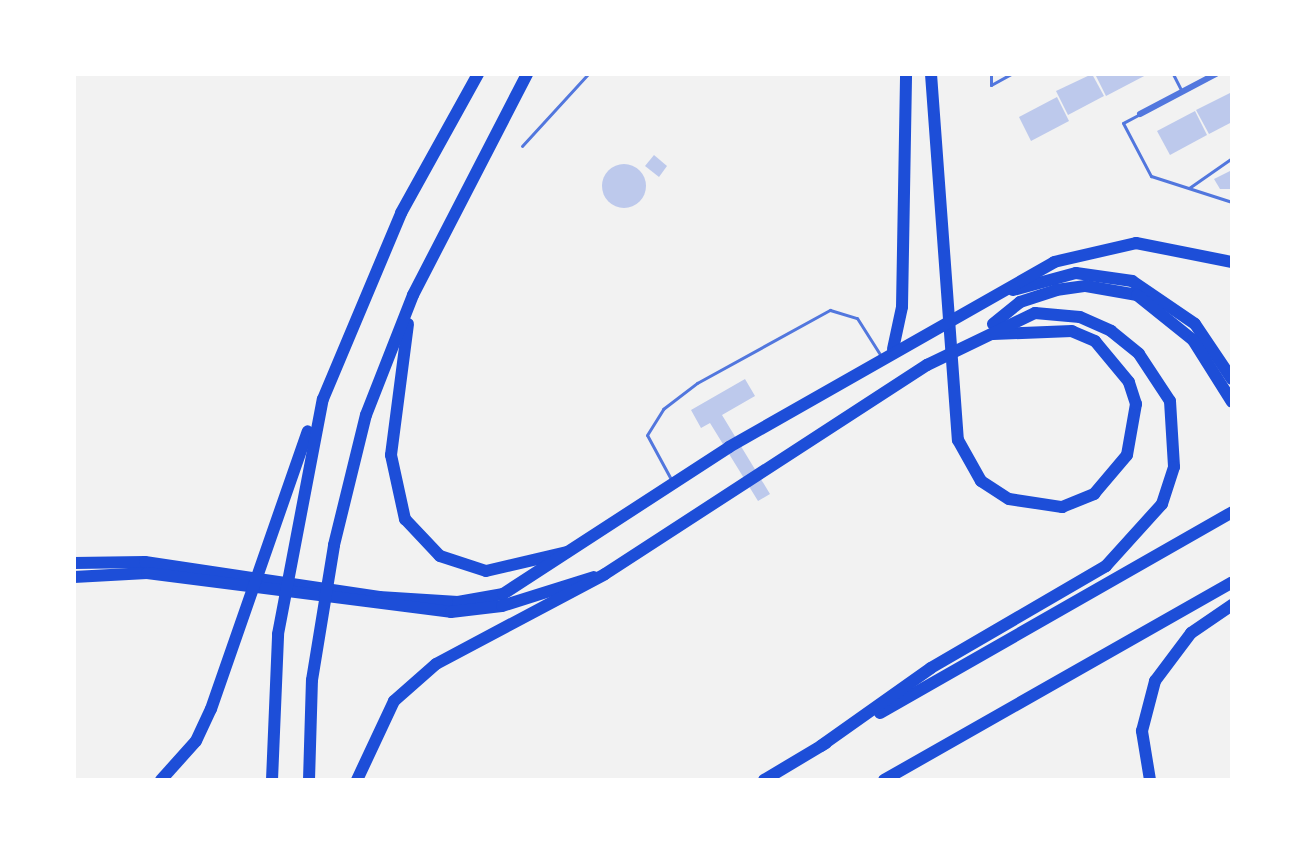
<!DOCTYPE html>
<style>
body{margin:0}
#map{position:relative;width:1306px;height:854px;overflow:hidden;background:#f2f2f2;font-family:"Varela Round",sans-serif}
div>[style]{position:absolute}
.building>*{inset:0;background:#bdc9ec}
.round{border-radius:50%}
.service>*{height:3px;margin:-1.5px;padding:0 1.5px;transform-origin:1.5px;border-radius:1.5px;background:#5277de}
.minor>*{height:6px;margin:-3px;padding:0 3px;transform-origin:3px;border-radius:3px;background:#5277de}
.motorway>*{height:12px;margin:-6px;padding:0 6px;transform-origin:6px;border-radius:6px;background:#1d4ed8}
span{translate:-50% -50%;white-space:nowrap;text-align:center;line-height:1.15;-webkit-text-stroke:8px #fff;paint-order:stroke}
.frame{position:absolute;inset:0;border:76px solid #fff;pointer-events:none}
</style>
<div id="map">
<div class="building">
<div style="clip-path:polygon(1092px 74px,1104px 96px,1068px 115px,1056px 91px)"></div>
<div style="clip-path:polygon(1095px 74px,1148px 74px,1106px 96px)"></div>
<div style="clip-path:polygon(1232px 92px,1232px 122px,1209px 134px,1196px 110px)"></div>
<div style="clip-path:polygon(1057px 97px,1069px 121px,1031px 141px,1019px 117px)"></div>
<div style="clip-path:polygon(1195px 111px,1207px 135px,1170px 155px,1157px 131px)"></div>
<div style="clip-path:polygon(654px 155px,667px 166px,659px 177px,645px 166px)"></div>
<div class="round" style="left:602px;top:164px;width:44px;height:44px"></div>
<div style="clip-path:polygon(1232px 170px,1232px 189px,1220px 189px,1214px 179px)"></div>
<div style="clip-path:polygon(745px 379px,755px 396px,722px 415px,770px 494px,758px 501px,710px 423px,701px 428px,691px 410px)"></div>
</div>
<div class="service">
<div style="left:991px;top:74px;width:11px;rotate:90deg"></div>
<div style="left:991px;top:85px;width:23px;rotate:-29deg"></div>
<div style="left:1173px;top:74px;width:20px;rotate:63deg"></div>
<div style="left:1140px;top:114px;width:19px;rotate:152deg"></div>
<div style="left:1123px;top:123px;width:60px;rotate:62.2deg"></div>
<div style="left:1151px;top:176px;width:85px;rotate:17.8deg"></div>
<div style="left:522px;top:146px;width:98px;rotate:-47.5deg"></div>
<div style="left:1189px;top:188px;width:52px;rotate:-34.9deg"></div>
<div style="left:672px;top:481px;width:52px;rotate:-118.5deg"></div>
<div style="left:647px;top:435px;width:31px;rotate:-58deg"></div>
<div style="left:663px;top:409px;width:43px;rotate:-37.4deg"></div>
<div style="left:697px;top:383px;width:152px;rotate:-28.8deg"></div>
<div style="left:830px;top:310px;width:28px;rotate:17deg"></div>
<div style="left:857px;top:318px;width:45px;rotate:57.7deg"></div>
</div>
<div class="minor">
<div style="left:1140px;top:114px;width:86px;rotate:-27.8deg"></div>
</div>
<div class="motorway">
<div style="left:931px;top:74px;width:367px;rotate:85.8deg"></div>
<div style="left:958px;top:440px;width:47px;rotate:60.7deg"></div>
<div style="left:981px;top:481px;width:33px;rotate:33deg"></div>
<div style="left:1009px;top:499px;width:54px;rotate:8.6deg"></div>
<div style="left:1062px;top:507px;width:35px;rotate:-22deg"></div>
<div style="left:1094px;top:494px;width:51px;rotate:-49.8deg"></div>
<div style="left:1127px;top:455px;width:52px;rotate:-80deg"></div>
<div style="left:1136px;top:404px;width:23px;rotate:-108deg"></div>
<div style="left:1129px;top:382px;width:53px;rotate:-129.7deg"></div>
<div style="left:1095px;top:341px;width:25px;rotate:-157deg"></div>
<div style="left:1072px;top:331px;width:79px;rotate:177.8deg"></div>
<div style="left:1013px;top:290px;width:65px;rotate:-15.1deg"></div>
<div style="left:1076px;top:273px;width:57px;rotate:8.1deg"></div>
<div style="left:1132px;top:281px;width:76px;rotate:34.3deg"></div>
<div style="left:1195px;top:324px;width:66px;rotate:56.1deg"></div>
<div style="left:408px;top:324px;width:132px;rotate:97.4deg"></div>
<div style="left:391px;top:455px;width:66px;rotate:77.7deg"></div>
<div style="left:405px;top:519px;width:51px;rotate:46.6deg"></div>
<div style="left:440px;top:556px;width:48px;rotate:18.1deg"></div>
<div style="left:486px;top:571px;width:83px;rotate:-13.2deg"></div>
<div style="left:993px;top:324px;width:35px;rotate:-39deg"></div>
<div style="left:1020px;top:302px;width:38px;rotate:-18deg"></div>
<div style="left:1056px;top:290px;width:30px;rotate:-8deg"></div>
<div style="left:1086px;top:286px;width:52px;rotate:10deg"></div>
<div style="left:1137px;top:295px;width:72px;rotate:38.8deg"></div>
<div style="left:1193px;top:340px;width:73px;rotate:57.8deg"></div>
<div style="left:893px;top:349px;width:43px;rotate:-77.9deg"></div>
<div style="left:902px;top:307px;width:233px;rotate:-89deg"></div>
<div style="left:74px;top:563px;width:71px;rotate:-0.8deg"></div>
<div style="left:145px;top:562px;width:237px;rotate:8.5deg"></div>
<div style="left:379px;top:597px;width:79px;rotate:3.6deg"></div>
<div style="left:458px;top:602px;width:46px;rotate:-10.1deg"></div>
<div style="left:503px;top:594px;width:270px;rotate:-33deg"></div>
<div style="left:729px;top:447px;width:374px;rotate:-29.6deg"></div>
<div style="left:1054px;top:262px;width:84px;rotate:-13deg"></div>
<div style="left:1136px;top:243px;width:98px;rotate:11.2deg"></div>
<div style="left:74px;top:577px;width:73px;rotate:-3.1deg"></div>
<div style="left:147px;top:573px;width:306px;rotate:7.3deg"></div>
<div style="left:451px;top:612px;width:51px;rotate:-6.7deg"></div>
<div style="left:502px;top:606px;width:96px;rotate:-17.5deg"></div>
<div style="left:880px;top:713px;width:405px;rotate:-29.7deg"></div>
<div style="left:161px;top:780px;width:52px;rotate:-48.1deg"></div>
<div style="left:196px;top:741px;width:35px;rotate:-65deg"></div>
<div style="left:211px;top:709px;width:294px;rotate:-70.8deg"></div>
<div style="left:272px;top:780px;width:146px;rotate:-87.6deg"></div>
<div style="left:278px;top:634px;width:239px;rotate:-79.2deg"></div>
<div style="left:323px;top:399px;width:202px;rotate:-67.2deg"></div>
<div style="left:401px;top:213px;width:159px;rotate:-61deg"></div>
<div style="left:309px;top:780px;width:100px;rotate:-88.3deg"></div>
<div style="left:312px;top:680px;width:137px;rotate:-80.7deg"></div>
<div style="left:334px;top:545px;width:134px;rotate:-76.2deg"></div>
<div style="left:366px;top:415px;width:129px;rotate:-68.6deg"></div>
<div style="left:413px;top:295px;width:249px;rotate:-62.7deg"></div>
<div style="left:357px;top:780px;width:87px;rotate:-64.9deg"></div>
<div style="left:394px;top:701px;width:56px;rotate:-41.4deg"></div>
<div style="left:436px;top:664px;width:191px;rotate:-28deg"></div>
<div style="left:605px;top:574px;width:384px;rotate:-33deg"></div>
<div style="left:927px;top:365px;width:120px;rotate:-25.7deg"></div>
<div style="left:1035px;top:313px;width:45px;rotate:5.1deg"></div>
<div style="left:1080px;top:317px;width:34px;rotate:24deg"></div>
<div style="left:1111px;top:331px;width:36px;rotate:39deg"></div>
<div style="left:1139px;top:354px;width:56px;rotate:56.6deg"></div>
<div style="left:1170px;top:401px;width:66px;rotate:86.5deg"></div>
<div style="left:1174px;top:467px;width:39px;rotate:108deg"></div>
<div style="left:1162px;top:504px;width:84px;rotate:132.1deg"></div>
<div style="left:1106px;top:566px;width:203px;rotate:149.8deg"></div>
<div style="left:931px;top:668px;width:135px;rotate:144.7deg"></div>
<div style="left:764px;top:780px;width:72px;rotate:-30.8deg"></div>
<div style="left:884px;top:780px;width:400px;rotate:-29.6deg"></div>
<div style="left:1150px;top:780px;width:50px;rotate:-99.3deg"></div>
<div style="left:1142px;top:731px;width:52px;rotate:-75.4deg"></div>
<div style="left:1155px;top:681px;width:60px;rotate:-53.1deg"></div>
<div style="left:1191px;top:633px;width:50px;rotate:-34.3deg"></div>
</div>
<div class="frame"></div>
</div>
